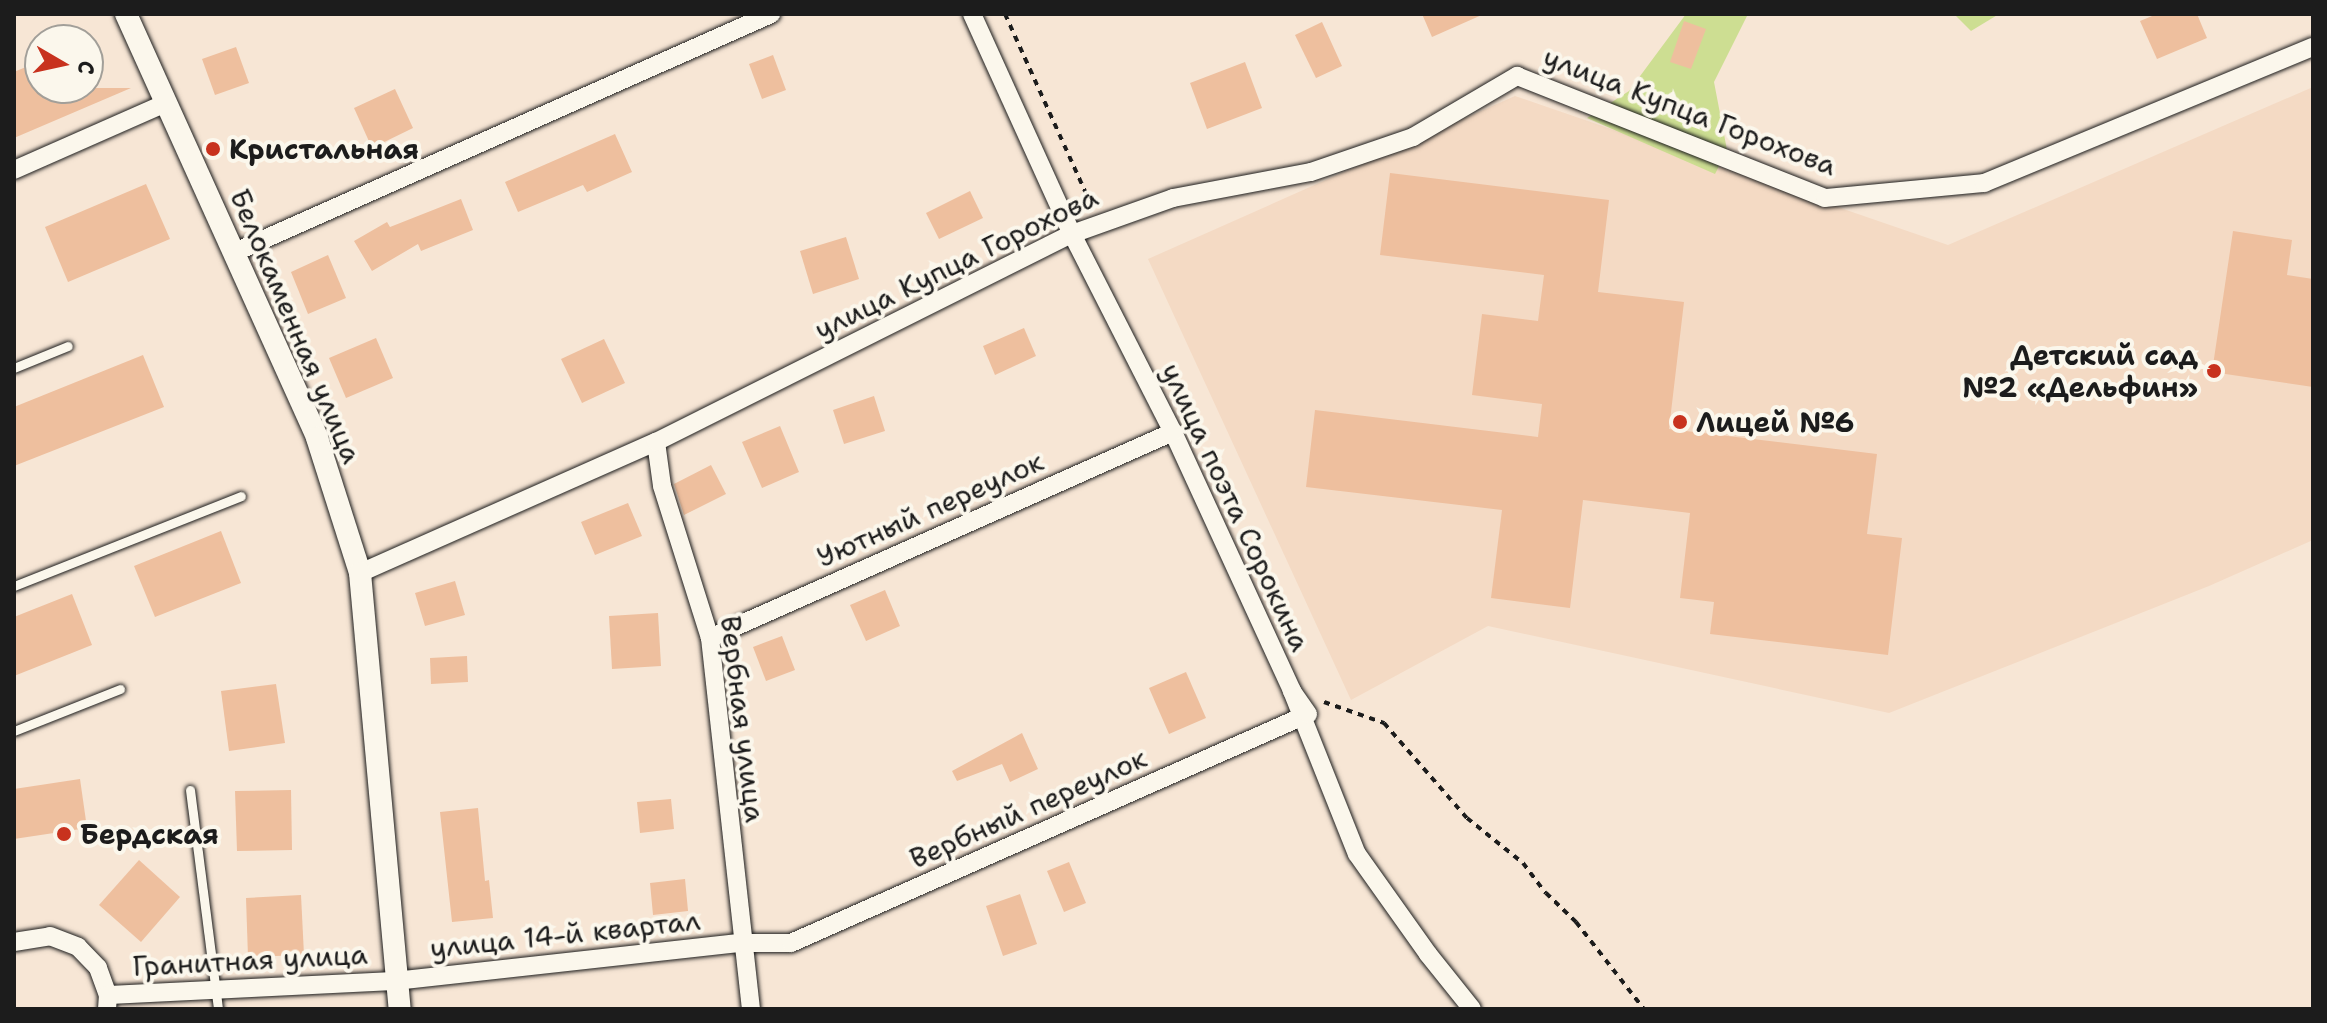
<!DOCTYPE html>
<meta charset="utf-8">
<style>
body{margin:0}
#map{position:relative;width:2327px;height:1023px;overflow:hidden;background:#f7e6d5;font-family:"Shantell Sans",sans-serif}
div>[style]{position:absolute}
.built>*{inset:0;background:#f4dac4}
.green>*{inset:0;background:#cdde92}
.building>*{inset:0;background:#eebf9e}
.path>*{height:4px;margin-top:-2px;transform-origin:0;background:repeating-linear-gradient(90deg,#1c1c1c 0 6px,transparent 0 12px)}
.roads{filter:drop-shadow(0 0 2px #1c1c1c) drop-shadow(0 0 2px #1c1c1c)}
.service>*{height:9px;margin:-4.5px;padding:0 4.5px;transform-origin:4.5px;border-radius:4.5px;background:#fbf7ec}
.minor>*{height:18px;margin:-9px;padding:0 9px;transform-origin:9px;border-radius:9px;background:#fbf7ec}
.tertiary>*{height:22px;margin:-11px;padding:0 11px;transform-origin:11px;border-radius:11px;background:#fbf7ec}
.dots>*{width:22px;height:22px;translate:-50% -50%;box-sizing:border-box;border:4px solid #fbf7ec;border-radius:50%}
span{translate:-50% -50%;white-space:nowrap;text-align:center;line-height:1.15;-webkit-text-stroke:8px #fbf7ec;paint-order:stroke}
.street-label{font-size:28px;color:#1c1c1c}
.poi-label{font-size:28px;color:#1c1c1c;font-weight:700}
.left{translate:0 -50%;text-align:left}
.right{translate:-100% -50%;text-align:right}
.frame{position:absolute;inset:0;border:16px solid #1c1c1c;pointer-events:none}
.north{position:absolute;left:24px;top:24px;width:80px;height:80px;box-sizing:border-box;background:#fbf7ec;border:2px solid #a29f99;border-radius:50%;rotate:99deg;font-size:22px;font-weight:700;line-height:32px;text-align:center;color:#1c1c1c}
.north::after{content:'';display:block;margin:auto;width:28px;height:36px;background:#c8321e;clip-path:polygon(50% 0,100% 100%,50% 72%,0 100%)}
</style>
<div id="map">
<div class="built">
<div style="clip-path:polygon(2313px 87px,2313px 540px,2209px 586px,1889px 713px,1488px 626px,1351px 700px,1148px 259px,1515px 96px,1948px 245px)"></div>
</div>
<div class="green">
<div style="clip-path:polygon(1686px 14px,1748px 14px,1714px 82px,1727px 150px,1715px 174px,1587px 118px,1629px 91px)"></div>
<div style="clip-path:polygon(1954px 14px,1999px 14px,1971px 31px)"></div>
</div>
<div class="building">
<div style="clip-path:polygon(1422px 14px,1484px 14px,1432px 37px)"></div>
<div style="clip-path:polygon(2157px 14px,2197px 14px,2207px 38px,2157px 59px,2140px 21px)"></div>
<div style="clip-path:polygon(1684px 21px,1706px 29px,1691px 69px,1670px 62px)"></div>
<div style="clip-path:polygon(1322px 22px,1342px 66px,1316px 78px,1295px 35px)"></div>
<div style="clip-path:polygon(236px 47px,249px 83px,215px 95px,202px 59px)"></div>
<div style="clip-path:polygon(773px 55px,786px 90px,762px 99px,749px 64px)"></div>
<div style="clip-path:polygon(40px 61px,40px 88px,131px 88px,14px 138px,14px 72px)"></div>
<div style="clip-path:polygon(1245px 62px,1262px 108px,1207px 129px,1190px 83px)"></div>
<div style="clip-path:polygon(395px 89px,413px 128px,372px 148px,354px 108px)"></div>
<div style="clip-path:polygon(615px 134px,632px 172px,587px 192px,583px 185px,518px 212px,505px 182px)"></div>
<div style="clip-path:polygon(1390px 173px,1609px 200px,1598px 292px,1684px 302px,1669px 429px,1877px 454px,1867px 534px,1902px 538px,1888px 655px,1710px 634px,1714px 602px,1680px 598px,1690px 513px,1583px 500px,1570px 608px,1491px 598px,1502px 510px,1306px 487px,1315px 410px,1538px 437px,1542px 404px,1472px 395px,1482px 314px,1538px 321px,1544px 275px,1380px 255px)"></div>
<div style="clip-path:polygon(146px 184px,170px 239px,68px 282px,45px 227px)"></div>
<div style="clip-path:polygon(970px 191px,983px 218px,939px 239px,926px 213px)"></div>
<div style="clip-path:polygon(461px 199px,473px 230px,421px 251px,418px 244px,372px 271px,354px 241px,387px 222px,390px 227px)"></div>
<div style="clip-path:polygon(2233px 231px,2292px 240px,2287px 275px,2313px 279px,2313px 387px,2212px 372px)"></div>
<div style="clip-path:polygon(846px 237px,859px 279px,813px 294px,800px 251px)"></div>
<div style="clip-path:polygon(328px 255px,346px 298px,308px 314px,291px 272px)"></div>
<div style="clip-path:polygon(1024px 328px,1036px 356px,995px 375px,983px 346px)"></div>
<div style="clip-path:polygon(376px 338px,393px 378px,346px 398px,329px 358px)"></div>
<div style="clip-path:polygon(604px 339px,625px 383px,582px 403px,561px 359px)"></div>
<div style="clip-path:polygon(143px 355px,164px 407px,14px 466px,14px 407px)"></div>
<div style="clip-path:polygon(874px 396px,885px 431px,844px 444px,833px 410px)"></div>
<div style="clip-path:polygon(780px 426px,799px 472px,762px 488px,742px 442px)"></div>
<div style="clip-path:polygon(711px 465px,726px 494px,684px 515px,674px 484px)"></div>
<div style="clip-path:polygon(628px 503px,642px 536px,595px 555px,581px 522px)"></div>
<div style="clip-path:polygon(221px 531px,241px 583px,155px 617px,134px 566px)"></div>
<div style="clip-path:polygon(455px 581px,465px 615px,425px 626px,415px 593px)"></div>
<div style="clip-path:polygon(885px 590px,900px 626px,866px 641px,850px 605px)"></div>
<div style="clip-path:polygon(72px 594px,92px 645px,14px 676px,14px 617px)"></div>
<div style="clip-path:polygon(658px 613px,661px 666px,612px 669px,609px 616px)"></div>
<div style="clip-path:polygon(782px 636px,795px 670px,766px 681px,753px 647px)"></div>
<div style="clip-path:polygon(467px 656px,468px 682px,431px 684px,430px 658px)"></div>
<div style="clip-path:polygon(1186px 672px,1206px 718px,1169px 734px,1149px 688px)"></div>
<div style="clip-path:polygon(276px 684px,285px 743px,229px 751px,221px 691px)"></div>
<div style="clip-path:polygon(1022px 733px,1038px 769px,1010px 782px,1002px 764px,957px 781px,952px 771px)"></div>
<div style="clip-path:polygon(80px 779px,87px 828px,14px 839px,14px 789px)"></div>
<div style="clip-path:polygon(291px 790px,292px 850px,237px 851px,235px 791px)"></div>
<div style="clip-path:polygon(671px 799px,674px 829px,640px 833px,637px 802px)"></div>
<div style="clip-path:polygon(478px 808px,485px 881px,489px 880px,493px 918px,452px 922px,440px 812px)"></div>
<div style="clip-path:polygon(139px 860px,180px 897px,141px 942px,99px 905px)"></div>
<div style="clip-path:polygon(1069px 862px,1086px 903px,1064px 912px,1047px 871px)"></div>
<div style="clip-path:polygon(685px 879px,688px 911px,653px 915px,650px 883px)"></div>
<div style="clip-path:polygon(1020px 894px,1037px 944px,1003px 956px,986px 906px)"></div>
<div style="clip-path:polygon(301px 895px,304px 955px,248px 957px,246px 898px)"></div>
</div>
<div class="path">
<div style="left:1005px;top:14px;width:214px;rotate:65.7deg"></div>
<div style="left:1324px;top:702px;width:64px;rotate:19.3deg"></div>
<div style="left:1384px;top:723px;width:126px;rotate:48.9deg"></div>
<div style="left:1467px;top:818px;width:72px;rotate:38.8deg"></div>
<div style="left:1523px;top:863px;width:38px;rotate:53deg"></div>
<div style="left:1546px;top:893px;width:42px;rotate:44deg"></div>
<div style="left:1576px;top:922px;width:110px;rotate:52deg"></div>
</div>
<div class="roads">
<div class="service">
<div style="left:14px;top:368px;width:58px;rotate:-22.2deg"></div>
<div style="left:14px;top:586px;width:244px;rotate:-21.6deg"></div>
<div style="left:14px;top:731px;width:114px;rotate:-21.6deg"></div>
<div style="left:190px;top:790px;width:221px;rotate:82.7deg"></div>
</div>
<div class="minor">
<div style="left:972px;top:14px;width:242px;rotate:65.6deg"></div>
<div style="left:1072px;top:234px;width:222px;rotate:63deg"></div>
<div style="left:1173px;top:432px;width:285px;rotate:65.3deg"></div>
<div style="left:1292px;top:691px;width:175px;rotate:68.3deg"></div>
<div style="left:1357px;top:854px;width:123px;rotate:54.6deg"></div>
<div style="left:1428px;top:954px;width:70px;rotate:51.3deg"></div>
<div style="left:14px;top:170px;width:166px;rotate:-23.8deg"></div>
<div style="left:233px;top:253px;width:589px;rotate:-23.95deg"></div>
<div style="left:656px;top:442px;width:44px;rotate:82.2deg"></div>
<div style="left:662px;top:486px;width:159px;rotate:72.5deg"></div>
<div style="left:710px;top:638px;width:373px;rotate:83.7deg"></div>
<div style="left:360px;top:573px;width:324px;rotate:-23.9deg"></div>
<div style="left:656px;top:442px;width:465px;rotate:-26.6deg"></div>
<div style="left:1072px;top:234px;width:107px;rotate:-19.6deg"></div>
<div style="left:1173px;top:198px;width:140px;rotate:-10.7deg"></div>
<div style="left:1311px;top:172px;width:108px;rotate:-18.9deg"></div>
<div style="left:1413px;top:137px;width:121px;rotate:-30.4deg"></div>
<div style="left:1517px;top:76px;width:331px;rotate:21.6deg"></div>
<div style="left:1825px;top:198px;width:160px;rotate:-5.4deg"></div>
<div style="left:1984px;top:183px;width:356px;rotate:-22.5deg"></div>
<div style="left:710px;top:638px;width:507px;rotate:-23.99deg"></div>
<div style="left:14px;top:942px;width:36px;rotate:-9deg"></div>
<div style="left:50px;top:936px;width:30px;rotate:21deg"></div>
<div style="left:78px;top:947px;width:29px;rotate:46deg"></div>
<div style="left:98px;top:968px;width:29px;rotate:70deg"></div>
<div style="left:108px;top:995px;width:14px;rotate:94deg"></div>
<div style="left:108px;top:995px;width:287px;rotate:-2.8deg"></div>
<div style="left:395px;top:981px;width:348px;rotate:-6.3deg"></div>
<div style="left:741px;top:943px;width:50px"></div>
<div style="left:791px;top:943px;width:565px;rotate:-23.89deg"></div>
<div style="left:1308px;top:714px;width:28px;rotate:-125deg"></div>
</div>
<div class="tertiary">
<div style="left:126px;top:14px;width:465px;rotate:65.7deg"></div>
<div style="left:317px;top:438px;width:142px;rotate:72.3deg"></div>
<div style="left:360px;top:573px;width:438px;rotate:84.8deg"></div>
</div>
</div>
<div class="dots">
<div style="left:213px;top:149px;background:#c8321e"></div>
<div style="left:2214px;top:371px;background:#c8321e"></div>
<div style="left:1680px;top:422px;background:#c8321e"></div>
<div style="left:64px;top:834px;background:#c8321e"></div>
</div>
<div class="street-label">
<span style="left:1690px;top:111px;rotate:21deg">улица Купца Горохова</span>
<span style="left:956px;top:263px;rotate:-26deg">улица Купца Горохова</span>
<span style="left:296px;top:326px;rotate:67deg">Белокаменная улица</span>
<span style="left:1236px;top:507px;rotate:65deg">улица поэта Сорокина</span>
<span style="left:930px;top:509px;rotate:-24deg">Уютный переулок</span>
<span style="left:743px;top:719px;rotate:83deg">Вербная улица</span>
<span style="left:1028px;top:808px;rotate:-24deg">Вербный переулок</span>
<span style="left:565px;top:934px;rotate:-6deg">улица 14-й квартал</span>
<span style="left:250px;top:960px;rotate:-3deg">Гранитная улица</span>
</div>
<div class="poi-label">
<span class="left" style="left:229px;top:149px">Кристальная</span>
<span class="right" style="left:2198px;top:371px">Детский сад<br>№2 «Дельфин»</span>
<span class="left" style="left:1696px;top:422px">Лицей №6</span>
<span class="left" style="left:80px;top:834px">Бердская</span>
</div>
<div class="frame"></div>
<div class="north">С</div>
</div>
